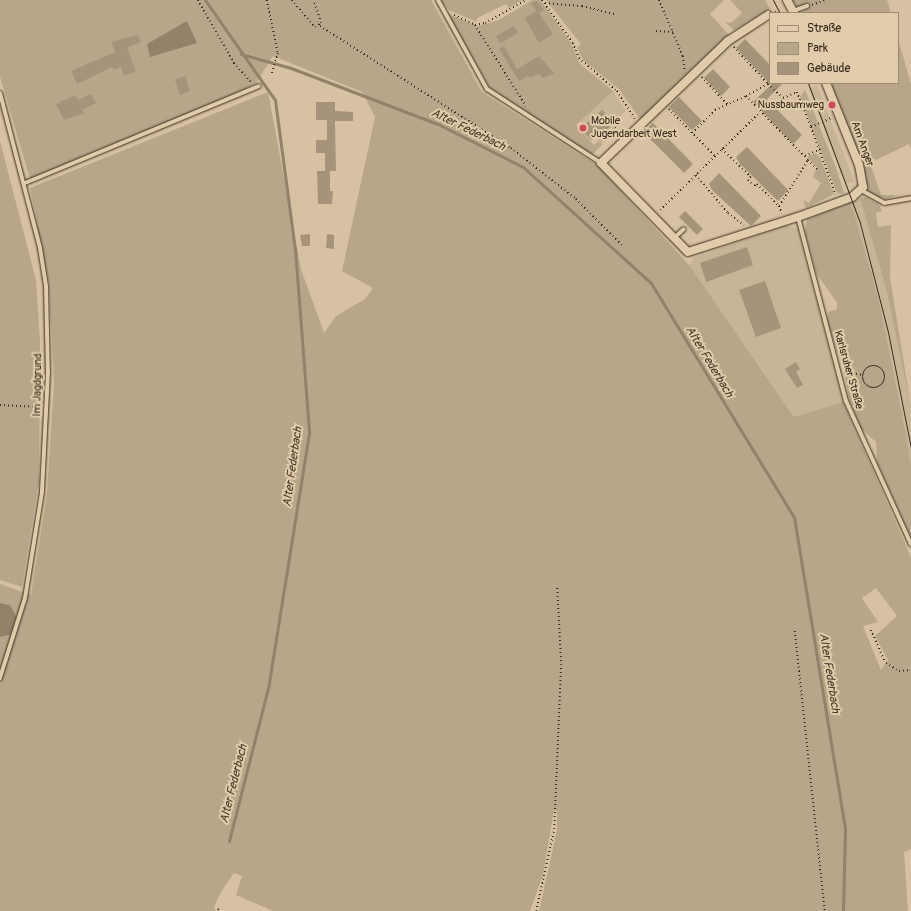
<!DOCTYPE html>
<meta charset="utf-8">
<style>
body{margin:0}
#map{position:relative;width:911px;height:911px;overflow:hidden;background:#d6c2a2;font-family:Pangolin,sans-serif}
div>[style]{position:absolute}
.built>*{inset:0;background:#c8b496}
.green>*{inset:0;background:#b9a68a}
.water>*{inset:0;background:#938169}
.stream>*{height:3px;margin:-1.5px;padding:0 1.5px;transform-origin:1.5px;border-radius:1.5px;background:#938169}
.building>*{inset:0;background:#a69379}
.path>*{height:1.5px;margin-top:-0.75px;transform-origin:0;background:repeating-linear-gradient(90deg,#3b2a1e 0 1px,transparent 0 4px)}
.path>.ring{margin:-0.75px;padding:0;box-sizing:content-box;background:none;border:1.5px solid #3b2a1e;border-radius:50%}
.roads{filter:drop-shadow(0 0 1px #3b2a1e) drop-shadow(0 0 1px #3b2a1e)}
.service>*{height:4px;margin:-2px;padding:0 2px;transform-origin:2px;border-radius:2px;background:#e0ccaa}
.minor>*{height:8px;margin:-4px;padding:0 4px;transform-origin:4px;border-radius:4px;background:#e0ccaa}
.tram>*{height:1px;margin:-0.5px;padding:0 0.5px;transform-origin:0.5px;border-radius:0.5px;background:#3b2a1e}
.dots>*{width:11px;height:11px;translate:-50% -50%;box-sizing:border-box;border:2px solid #e0ccaa;border-radius:50%}
span{translate:-50% -50%;white-space:nowrap;text-align:center;line-height:1.15;-webkit-text-stroke:4px #e0ccaa;paint-order:stroke}
.poi-label{font-size:11px;color:#3b2a1e}
.right{translate:-100% -50%;text-align:right}
.left{translate:0 -50%;text-align:left}
.street-label{font-size:11px;color:#3b2a1e}
.water-label{font-size:12px;color:#4d3b2d;font-style:italic}
.legend{position:absolute;left:769px;top:12px;width:130px;height:72px;box-sizing:border-box;background:#e0ccaa;border:1px solid #9e8b72;margin:0;padding:5px 7px;list-style:none;font-size:12px;color:#3b2a1e}
.legend li{display:flex;align-items:center;gap:8px;height:20px}
.legend b{width:20px;border:1px solid #9e8b72}
</style>
<div id="map">
<div class="built">
<div style="clip-path:polygon(817px 85px,854px 181px,846px 184px,809px 88px)"></div>
<div style="clip-path:polygon(613px 91px,626px 111px,611px 125px,616px 131px,601px 144px,580px 121px)"></div>
<div style="clip-path:polygon(860px 198px,887px 292px,904px 370px,911px 407px,911px 464px,878px 296px,851px 202px)"></div>
<div style="clip-path:polygon(786px 225px,798px 229px,843px 402px,795px 418px,690px 266px,693px 258px)"></div>
</div>
<div class="green">
<div style="clip-path:polygon(evenodd,0 0,431px 0,482px 92px,598px 166px,690px 266px,794px 417px,843px 402px,911px 557px,911px 849px,904px 852px,908px 911px,539px 911px,557px 830px,557px 811px,554px 810px,543px 875px,530px 911px,273px 911px,236px 895px,242px 876px,234px 873px,221px 892px,214px 907px,216px 911px,0 911px,0 637px,10px 635px,10px 605px,0 603px,0 584px,31px 595px,47px 493px,54px 384px,49px 283px,30px 188px,268px 92px,301px 269px,324px 333px,336px 316px,365px 299px,373px 288px,342px 271px,375px 117px,362px 92px,273px 56px,256px 83px,229px 97px,30px 179px,0 77px,0 0,876px 588px,897px 616px,875px 636px,888px 660px,881px 670px,863px 626px,878px 622px,862px 598px,876px 588px)"></div>
<div style="clip-path:polygon(440px 0,522px 0,509px 8px,506px 4px,477px 18px,477px 22px,449px 10px)"></div>
<div style="clip-path:polygon(532px 0,540px 0,547px 9px,571px 43px,580px 64px,613px 91px,576px 125px,594px 145px,599px 141px,602px 145px,592px 155px,490px 88px,448px 14px,478px 26px,499px 20px)"></div>
<div style="clip-path:polygon(546px 0,724px 0,710px 14px,729px 35px,640px 119px,619px 89px,583px 60px,577px 48px,581px 44px)"></div>
<div style="clip-path:polygon(730px 0,765px 0,770px 9px,734px 30px,725px 22px,731px 23px,742px 13px)"></div>
<div style="clip-path:polygon(792px 0,887px 0,891px 13px,798px 13px,808px 9px,804px 5px,798px 7px)"></div>
<div style="clip-path:polygon(898px 39px,911px 84px,911px 149px,909px 144px,870px 163px,881px 195px,898px 195px,887px 199px,875px 197px,867px 189px,864px 168px,831px 83px,898px 83px)"></div>
<div style="clip-path:polygon(805px 90px,836px 168px,844px 193px,841px 194px,837px 193px,800px 97px)"></div>
<div style="clip-path:polygon(0 141px,36px 280px,40px 340px,39px 481px,22px 587px,0 580px)"></div>
<div style="clip-path:polygon(815px 153px,820px 157px,834px 194px,806px 208px,803px 200px,809px 203px,821px 183px,813px 177px,817px 167px,807px 157px)"></div>
<div style="clip-path:polygon(865px 197px,879px 204px,882px 211px,876px 213px,878px 227px,891px 225px,890px 277px,911px 407px,887px 292px,860px 198px)"></div>
<div style="clip-path:polygon(851px 202px,878px 296px,907px 440px,911px 464px,911px 538px,877px 462px,876px 442px,861px 429px,849px 399px,844px 369px,828px 325px,828px 312px,837px 309px,837px 303px,816px 273px,805px 232px,807px 219px)"></div>
</div>
<div class="water">
<div style="clip-path:polygon(187px 21px,197px 43px,150px 57px,147px 44px)"></div>
<div style="clip-path:polygon(0 603px,10px 605px,16px 616px,10px 635px,0 637px)"></div>
</div>
<div class="stream">
<div style="left:205px;top:0;width:122px;rotate:55deg"></div>
<div style="left:275px;top:100px;width:150px;rotate:82.4deg"></div>
<div style="left:295px;top:249px;width:185px;rotate:85.6deg"></div>
<div style="left:309px;top:433px;width:254px;rotate:99.1deg"></div>
<div style="left:269px;top:684px;width:162px;rotate:104.3deg"></div>
<div style="left:241px;top:54px;width:52px;rotate:15.6deg"></div>
<div style="left:291px;top:68px;width:157px;rotate:20.9deg"></div>
<div style="left:438px;top:124px;width:95px;rotate:26.8deg"></div>
<div style="left:523px;top:167px;width:173px;rotate:42.2deg"></div>
<div style="left:651px;top:283px;width:274px;rotate:58.6deg"></div>
<div style="left:794px;top:517px;width:316px;rotate:80.7deg"></div>
<div style="left:845px;top:829px;width:82px;rotate:91.4deg"></div>
</div>
<div class="building">
<div style="clip-path:polygon(537px 1px,544px 10px,539px 13px,553px 34px,539px 43px,525px 18px,536px 11px,531px 4px)"></div>
<div style="clip-path:polygon(514px 26px,518px 33px,500px 43px,496px 36px)"></div>
<div style="clip-path:polygon(138px 35px,141px 42px,127px 48px,136px 71px,124px 76px,121px 67px,114px 70px,112px 67px,77px 84px,71px 71px,115px 52px,111px 42px)"></div>
<div style="clip-path:polygon(745px 39px,770px 65px,770px 84px,736px 48px)"></div>
<div style="clip-path:polygon(504px 46px,517px 69px,539px 56px,554px 73px,543px 78px,539px 74px,530px 78px,528px 76px,519px 81px,499px 49px)"></div>
<div style="clip-path:polygon(713px 69px,730px 87px,721px 96px,704px 78px)"></div>
<div style="clip-path:polygon(185px 76px,190px 91px,180px 95px,175px 80px)"></div>
<div style="clip-path:polygon(773px 83px,783px 83px,767px 99px,802px 135px,793px 144px,753px 102px)"></div>
<div style="clip-path:polygon(91px 94px,96px 103px,82px 110px,84px 113px,64px 120px,56px 104px,75px 95px,78px 100px)"></div>
<div style="clip-path:polygon(679px 97px,702px 121px,692px 130px,669px 107px)"></div>
<div style="clip-path:polygon(316px 102px,335px 102px,335px 111px,353px 112px,353px 121px,335px 121px,336px 171px,330px 171px,330px 191px,333px 191px,332px 204px,318px 204px,317px 171px,325px 171px,325px 153px,316px 153px,316px 140px,327px 140px,327px 120px,316px 120px)"></div>
<div style="clip-path:polygon(602px 110px,610px 118px,606px 122px,610px 127px,591px 140px,580px 129px)"></div>
<div style="clip-path:polygon(653px 123px,693px 164px,684px 173px,643px 132px)"></div>
<div style="clip-path:polygon(747px 147px,788px 190px,778px 201px,740px 164px,736px 157px)"></div>
<div style="clip-path:polygon(719px 173px,761px 216px,751px 226px,712px 190px,709px 184px)"></div>
<div style="clip-path:polygon(685px 211px,703px 229px,697px 235px,679px 217px)"></div>
<div style="clip-path:polygon(310px 234px,310px 246px,302px 246px,300px 235px)"></div>
<div style="clip-path:polygon(327px 234px,334px 235px,334px 249px,326px 248px)"></div>
<div style="clip-path:polygon(747px 247px,753px 265px,706px 282px,700px 263px)"></div>
<div style="clip-path:polygon(765px 281px,781px 328px,756px 337px,739px 290px)"></div>
<div style="clip-path:polygon(796px 362px,800px 369px,796px 372px,803px 385px,797px 388px,785px 369px)"></div>
</div>
<div class="path">
<div style="left:198px;top:0;width:73px;rotate:60.3deg"></div>
<div style="left:234px;top:63px;width:25px;rotate:48deg"></div>
<div style="left:267px;top:0;width:54px;rotate:78.3deg"></div>
<div style="left:278px;top:53px;width:22px;rotate:106deg"></div>
<div style="left:292px;top:0;width:35px;rotate:50deg"></div>
<div style="left:315px;top:27px;width:7px;rotate:-34deg"></div>
<div style="left:321px;top:23px;width:24px;rotate:-109deg"></div>
<div style="left:542px;top:0;width:53px;rotate:54.2deg"></div>
<div style="left:573px;top:43px;width:16px;rotate:68deg"></div>
<div style="left:579px;top:58px;width:50px;rotate:41deg"></div>
<div style="left:617px;top:91px;width:33px;rotate:57deg"></div>
<div style="left:659px;top:0;width:61px;rotate:66.8deg"></div>
<div style="left:683px;top:56px;width:15px;rotate:82deg"></div>
<div style="left:545px;top:3px;width:37px;rotate:5deg"></div>
<div style="left:582px;top:6px;width:36px;rotate:14deg"></div>
<div style="left:812px;top:5px;width:15px;rotate:-20deg"></div>
<div style="left:775px;top:12px;width:8px"></div>
<div style="left:454px;top:15px;width:23px;rotate:25deg"></div>
<div style="left:475px;top:25px;width:10px;rotate:-11deg"></div>
<div style="left:485px;top:23px;width:47px;rotate:-29.3deg"></div>
<div style="left:475px;top:25px;width:96px;rotate:57.8deg"></div>
<div style="left:320px;top:26px;width:227px;rotate:32.6deg"></div>
<div style="left:511px;top:148px;width:83px;rotate:38.1deg"></div>
<div style="left:576px;top:199px;width:65px;rotate:45deg"></div>
<div style="left:656px;top:31px;width:17px;rotate:3deg"></div>
<div style="left:734px;top:47px;width:50px;rotate:47.4deg"></div>
<div style="left:702px;top:77px;width:38px;rotate:47deg"></div>
<div style="left:746px;top:96px;width:25px;rotate:-29deg"></div>
<div style="left:768px;top:84px;width:21px;rotate:43deg"></div>
<div style="left:783px;top:98px;width:15px;rotate:-23deg"></div>
<div style="left:797px;top:92px;width:38px;rotate:68deg"></div>
<div style="left:811px;top:127px;width:22px;rotate:-24deg"></div>
<div style="left:669px;top:109px;width:66px;rotate:45.6deg"></div>
<div style="left:602px;top:118px;width:3px;rotate:-45deg"></div>
<div style="left:604px;top:116px;width:23px;rotate:45deg"></div>
<div style="left:811px;top:127px;width:72px;rotate:69.8deg"></div>
<div style="left:692px;top:133px;width:33px;rotate:-45deg"></div>
<div style="left:715px;top:110px;width:34px;rotate:-24deg"></div>
<div style="left:746px;top:96px;width:89px;rotate:45.9deg"></div>
<div style="left:722px;top:149px;width:40px;rotate:44deg"></div>
<div style="left:751px;top:177px;width:4px;rotate:135deg"></div>
<div style="left:748px;top:180px;width:9px;rotate:41deg"></div>
<div style="left:755px;top:186px;width:3px;rotate:-45deg"></div>
<div style="left:757px;top:184px;width:31px;rotate:45deg"></div>
<div style="left:779px;top:206px;width:8px;rotate:67deg"></div>
<div style="left:805px;top:156px;width:17px;rotate:-25deg"></div>
<div style="left:696px;top:175px;width:50px;rotate:49.9deg"></div>
<div style="left:728px;top:213px;width:20px;rotate:37deg"></div>
<div style="left:779px;top:206px;width:54px;rotate:-57.8deg"></div>
<div style="left:808px;top:160px;width:13px;rotate:45deg"></div>
<div style="left:660px;top:210px;width:140px;rotate:-44.4deg"></div>
<div class="ring" style="left:863px;top:366px;width:20.5px;height:20.5px"></div>
<div style="left:844px;top:372px;width:19px;rotate:9deg"></div>
<div style="left:0;top:405px;width:39px;rotate:3deg"></div>
<div style="left:871px;top:630px;width:36px;rotate:66deg"></div>
<div style="left:886px;top:663px;width:15px;rotate:32deg"></div>
<div style="left:899px;top:671px;width:12px;rotate:-5deg"></div>
<div style="left:795px;top:631px;width:282px;rotate:83.9deg"></div>
<div style="left:218px;top:909px;width:3px;rotate:45deg"></div>
<div style="left:536px;top:911px;width:84px;rotate:-77.6deg"></div>
<div style="left:554px;top:829px;width:164px;rotate:-87.6deg"></div>
<div style="left:561px;top:665px;width:77px;rotate:-93deg"></div>
</div>
<div class="roads">
<div class="service">
<div style="left:438px;top:0;width:102px;rotate:61.2deg"></div>
<div style="left:487px;top:89px;width:136px;rotate:33deg"></div>
<div style="left:793px;top:11px;width:15px;rotate:-20deg"></div>
<div style="left:0;top:93px;width:160px;rotate:75.5deg"></div>
<div style="left:40px;top:248px;width:39px;rotate:81deg"></div>
<div style="left:46px;top:287px;width:85px;rotate:88.7deg"></div>
<div style="left:48px;top:372px;width:120px;rotate:92.9deg"></div>
<div style="left:42px;top:492px;width:107px;rotate:99.1deg"></div>
<div style="left:25px;top:598px;width:84px;rotate:107.4deg"></div>
<div style="left:25px;top:183px;width:253px;rotate:-22.5deg"></div>
<div style="left:861px;top:190px;width:26px;rotate:29deg"></div>
<div style="left:884px;top:203px;width:27px;rotate:-10deg"></div>
<div style="left:798px;top:217px;width:190px;rotate:75.4deg"></div>
<div style="left:846px;top:401px;width:157px;rotate:65.6deg"></div>
<div style="left:674px;top:238px;width:13px;rotate:-42deg"></div>
</div>
<div class="minor">
<div style="left:787px;top:0;width:15px;rotate:62deg"></div>
<div style="left:768px;top:15px;width:48px;rotate:147deg"></div>
<div style="left:728px;top:41px;width:176px;rotate:136.2deg"></div>
<div style="left:601px;top:163px;width:124px;rotate:45.7deg"></div>
<div style="left:688px;top:252px;width:115px;rotate:-17.7deg"></div>
<div style="left:798px;top:217px;width:58px;rotate:-20.3deg"></div>
<div style="left:852px;top:197px;width:15px;rotate:-42deg"></div>
<div style="left:863px;top:187px;width:22px;rotate:-100deg"></div>
<div style="left:859px;top:165px;width:88px;rotate:-111.9deg"></div>
</div>
</div>
<div class="tram">
<div style="left:773px;top:0;width:15px;rotate:62deg"></div>
<div style="left:808px;top:83px;width:149px;rotate:69.6deg"></div>
<div style="left:860px;top:223px;width:113px;rotate:75.6deg"></div>
<div style="left:888px;top:332px;width:118px;rotate:78.8deg"></div>
</div>
<div class="dots">
<div style="left:832px;top:105px;background:#d1495b"></div>
<div style="left:583px;top:128px;background:#d1495b"></div>
</div>
<div class="poi-label">
<span class="right" style="left:824px;top:105px">Nussbaumweg</span>
<span class="left" style="left:591px;top:128px">Mobile<br>Jugendarbeit West</span>
</div>
<div class="street-label">
<span style="left:862px;top:144px;rotate:70deg">Am Anger</span>
<span style="left:848px;top:370px;rotate:74deg">Karlsruher Straße</span>
<span style="left:38px;top:385px;rotate:-89deg">Im Jagdgrund</span>
</div>
<div class="water-label">
<span style="left:468px;top:130px;rotate:26deg">Alter Federbach</span>
<span style="left:709px;top:362px;rotate:59deg">Alter Federbach</span>
<span style="left:293px;top:467px;rotate:-82deg">Alter Federbach</span>
<span style="left:829px;top:673px;rotate:81deg">Alter Federbach</span>
<span style="left:234px;top:784px;rotate:-76deg">Alter Federbach</span>
</div>
<ul class="legend">
<li><b style="height:5px;background:#e0ccaa"></b>Straße</li>
<li><b style="height:11px;background:#b9a68a"></b>Park</li>
<li><b style="height:11px;background:#a69379"></b>Gebäude</li>
</ul>
</div>
